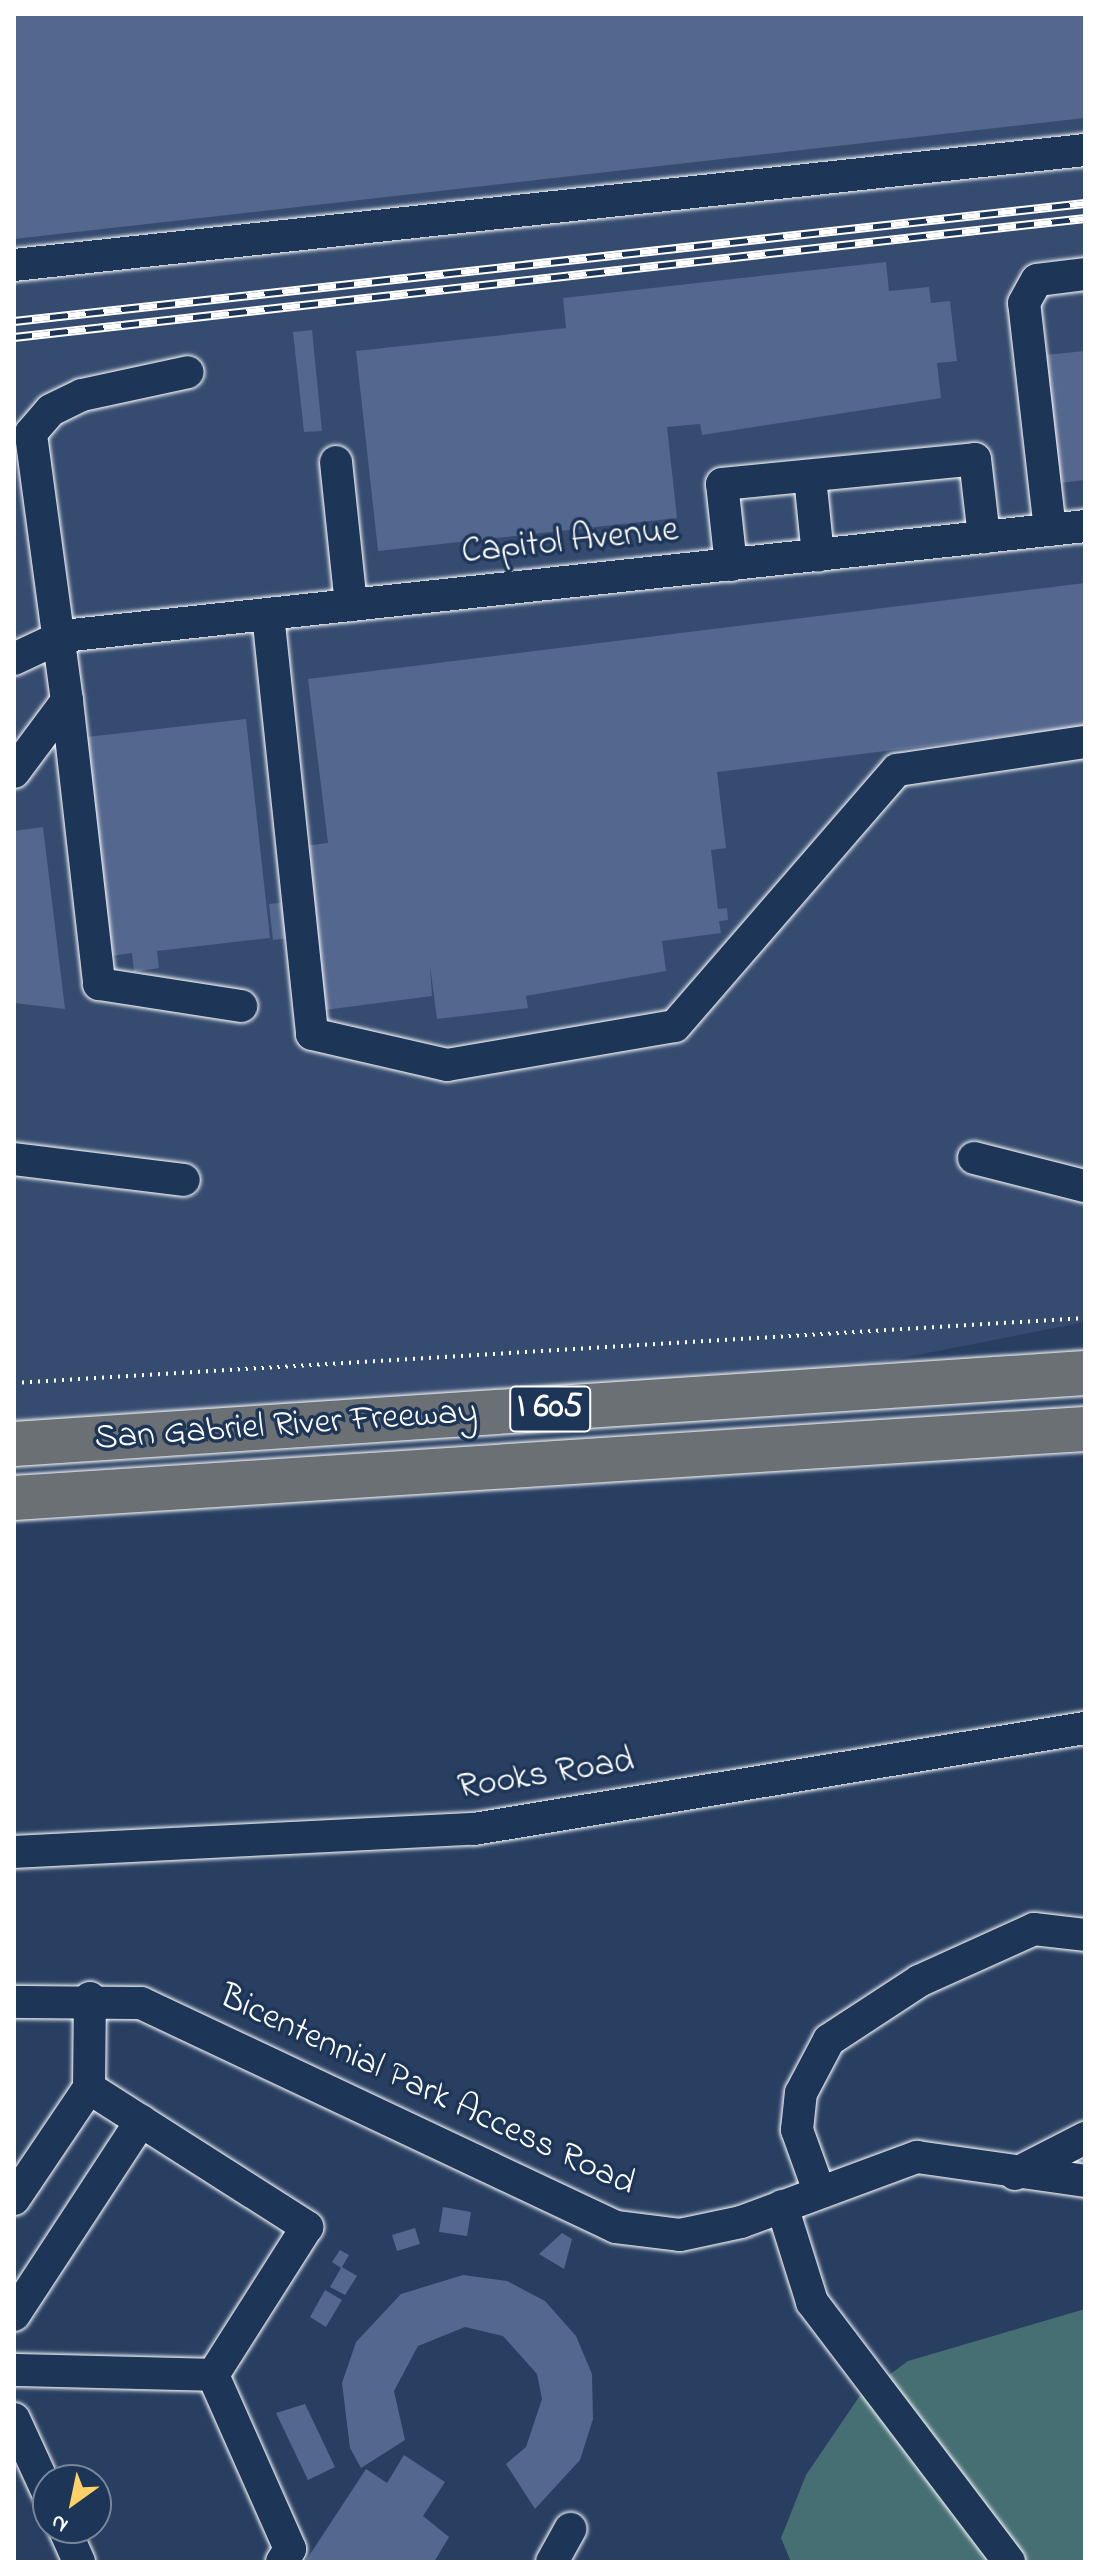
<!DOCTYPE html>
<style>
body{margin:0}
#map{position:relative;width:1099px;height:2576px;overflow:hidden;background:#283f62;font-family:"Indie Flower",sans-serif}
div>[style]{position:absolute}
.built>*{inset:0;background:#354b6f}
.green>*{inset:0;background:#466f74}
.building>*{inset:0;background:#54678e}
.path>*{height:4px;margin-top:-2px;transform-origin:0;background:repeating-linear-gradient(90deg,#fff 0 2px,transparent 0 8px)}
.roads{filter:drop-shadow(0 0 2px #fff) drop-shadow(0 0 2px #fff)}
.minor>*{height:32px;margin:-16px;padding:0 16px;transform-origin:16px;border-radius:16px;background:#1d3557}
.highway>*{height:44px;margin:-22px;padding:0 22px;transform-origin:22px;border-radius:22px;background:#6b7074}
.rail>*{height:9px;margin-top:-4.5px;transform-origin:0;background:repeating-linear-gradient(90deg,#1d3557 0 18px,#fff 0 36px);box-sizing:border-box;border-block:2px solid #fff}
span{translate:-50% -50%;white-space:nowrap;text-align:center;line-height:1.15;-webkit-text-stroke:7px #1d3557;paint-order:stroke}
.shield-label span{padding:2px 6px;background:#1d3557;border:2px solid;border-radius:6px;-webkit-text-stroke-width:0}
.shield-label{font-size:34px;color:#fff;font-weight:700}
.street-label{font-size:36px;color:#fff}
.frame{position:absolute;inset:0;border:16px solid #fff;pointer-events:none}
.north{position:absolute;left:32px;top:2464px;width:80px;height:80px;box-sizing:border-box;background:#1d3557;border:2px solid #77869a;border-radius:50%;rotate:213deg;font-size:22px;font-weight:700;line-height:32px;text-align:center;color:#fff}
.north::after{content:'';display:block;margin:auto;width:28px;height:36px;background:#ffd166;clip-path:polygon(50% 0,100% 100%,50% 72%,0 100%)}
</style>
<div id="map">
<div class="built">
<div style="clip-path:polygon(14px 14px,1085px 14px,1085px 1322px,719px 1394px,14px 1454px)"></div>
</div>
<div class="green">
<div style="clip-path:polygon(1085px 2309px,1085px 2562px,791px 2562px,781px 2538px,806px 2475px,859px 2397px,908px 2361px)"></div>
</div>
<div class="building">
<div style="clip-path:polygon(14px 14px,1085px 14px,1085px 118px,14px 239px)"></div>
<div style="clip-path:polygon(886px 262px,889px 291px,929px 287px,931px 303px,950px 301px,957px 361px,937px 363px,941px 398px,702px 435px,700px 424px,667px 427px,677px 518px,378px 551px,356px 351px,566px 328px,563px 298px)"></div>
<div style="clip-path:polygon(312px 330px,322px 431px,304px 432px,293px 332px)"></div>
<div style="clip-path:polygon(1085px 351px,1085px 480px,1059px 483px,1045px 355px)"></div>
<div style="clip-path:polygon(1085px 583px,1085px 726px,717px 772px,726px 848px,711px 850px,718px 909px,727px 908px,728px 920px,719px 921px,721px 933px,662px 941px,666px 971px,526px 996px,528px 1008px,437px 1019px,430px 966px,432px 996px,325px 1010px,304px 846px,328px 843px,308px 679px)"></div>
<div style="clip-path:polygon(246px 719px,270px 938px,157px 951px,159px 968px,134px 972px,132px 953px,111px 956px,87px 737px)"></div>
<div style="clip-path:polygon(43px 827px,65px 1009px,14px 1003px,14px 831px)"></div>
<div style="clip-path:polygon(287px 902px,291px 938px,273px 940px,269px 904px)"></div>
<div style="clip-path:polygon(443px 2207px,471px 2212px,467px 2236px,439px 2232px)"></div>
<div style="clip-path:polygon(415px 2228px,420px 2244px,397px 2251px,392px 2235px)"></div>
<div style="clip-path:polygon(562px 2233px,572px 2239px,564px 2269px,539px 2254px)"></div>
<div style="clip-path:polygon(340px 2250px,349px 2255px,342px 2267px,357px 2276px,345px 2295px,330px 2287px,341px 2268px,332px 2262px)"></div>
<div style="clip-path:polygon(463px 2275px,507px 2281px,545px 2301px,576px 2336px,592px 2374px,593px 2419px,580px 2460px,535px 2509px,506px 2464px,526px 2447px,542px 2399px,537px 2374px,503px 2336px,465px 2327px,418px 2346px,394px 2391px,405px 2440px,361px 2468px,350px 2448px,342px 2383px,356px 2342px,401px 2294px)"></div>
<div style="clip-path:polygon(325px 2290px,342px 2300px,326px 2327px,310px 2317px)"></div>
<div style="clip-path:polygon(305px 2404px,335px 2467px,308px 2480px,276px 2413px)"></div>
<div style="clip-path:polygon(404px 2455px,445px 2482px,423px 2516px,449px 2537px,434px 2562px,305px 2562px,366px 2469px,387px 2483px)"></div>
</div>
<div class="path">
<div style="left:14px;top:1383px;width:1073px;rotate:-3.47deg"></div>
</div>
<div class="roads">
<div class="minor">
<div style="left:14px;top:265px;width:1077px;rotate:-6.13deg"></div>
<div style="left:336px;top:462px;width:144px;rotate:84deg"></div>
<div style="left:810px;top:477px;width:79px;rotate:84.2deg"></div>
<div style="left:1050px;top:530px;width:228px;rotate:-96.5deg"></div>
<div style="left:1024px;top:303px;width:26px;rotate:-61deg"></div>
<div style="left:1037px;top:280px;width:48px;rotate:-7.1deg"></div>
<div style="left:731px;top:565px;width:81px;rotate:-96.3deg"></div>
<div style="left:722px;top:484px;width:254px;rotate:-5.6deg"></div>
<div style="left:975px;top:459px;width:79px;rotate:83.4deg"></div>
<div style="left:268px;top:614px;width:422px;rotate:84deg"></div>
<div style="left:312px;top:1034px;width:139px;rotate:12.9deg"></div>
<div style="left:447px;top:1065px;width:231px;rotate:-9.7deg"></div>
<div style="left:675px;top:1026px;width:339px;rotate:-49.1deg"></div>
<div style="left:897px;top:770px;width:190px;rotate:-8.5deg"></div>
<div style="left:14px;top:659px;width:54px;rotate:-25.1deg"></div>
<div style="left:63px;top:636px;width:1028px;rotate:-6.14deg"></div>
<div style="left:67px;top:701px;width:285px;rotate:83.5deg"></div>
<div style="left:99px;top:984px;width:144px;rotate:8.8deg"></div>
<div style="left:14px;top:772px;width:89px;rotate:-53.3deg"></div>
<div style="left:67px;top:701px;width:270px;rotate:-97.7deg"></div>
<div style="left:31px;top:433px;width:30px;rotate:-49deg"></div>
<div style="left:51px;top:410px;width:34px;rotate:-26deg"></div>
<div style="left:82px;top:395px;width:108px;rotate:-12.2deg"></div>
<div style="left:974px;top:1158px;width:114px;rotate:14.2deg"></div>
<div style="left:14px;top:1159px;width:171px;rotate:7deg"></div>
<div style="left:14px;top:1852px;width:461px;rotate:-2.9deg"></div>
<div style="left:474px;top:1829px;width:619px;rotate:-9.39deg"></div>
<div style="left:14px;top:2002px;width:127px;rotate:0.5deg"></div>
<div style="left:141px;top:2003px;width:525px;rotate:25.25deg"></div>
<div style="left:616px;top:2227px;width:64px;rotate:7.1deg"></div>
<div style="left:680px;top:2235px;width:62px;rotate:-12deg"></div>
<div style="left:741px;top:2222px;width:188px;rotate:-20.3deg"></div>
<div style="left:917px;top:2157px;width:170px;rotate:8.1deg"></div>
<div style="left:89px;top:2088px;width:259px;rotate:32.5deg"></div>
<div style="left:307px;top:2227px;width:175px;rotate:122.4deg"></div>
<div style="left:213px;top:2375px;width:190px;rotate:66.1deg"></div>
<div style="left:290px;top:2549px;width:15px;rotate:122deg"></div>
<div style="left:1015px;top:2174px;width:79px;rotate:-27.2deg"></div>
<div style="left:819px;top:2191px;width:65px;rotate:-109.8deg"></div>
<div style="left:797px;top:2130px;width:37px;rotate:-84deg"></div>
<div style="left:801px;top:2093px;width:60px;rotate:-62.2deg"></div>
<div style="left:829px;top:2040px;width:108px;rotate:-33.2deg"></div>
<div style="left:919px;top:1981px;width:126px;rotate:-24.3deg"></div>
<div style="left:1034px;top:1929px;width:51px;rotate:6.7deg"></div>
<div style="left:14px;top:2199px;width:134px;rotate:-56deg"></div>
<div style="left:89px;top:2088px;width:90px;rotate:-89.4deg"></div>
<div style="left:782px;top:2206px;width:101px;rotate:72.6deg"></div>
<div style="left:812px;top:2302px;width:326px;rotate:52.8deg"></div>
<div style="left:14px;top:2315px;width:232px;rotate:-56.8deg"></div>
<div style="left:14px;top:2370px;width:199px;rotate:1.4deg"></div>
<div style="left:14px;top:2419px;width:81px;rotate:65.3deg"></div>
<div style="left:64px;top:2528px;width:37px;rotate:66deg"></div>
<div style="left:552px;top:2562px;width:38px;rotate:-61deg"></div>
</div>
<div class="highway">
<div style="left:14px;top:1444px;width:1073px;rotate:-3.79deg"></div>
<div style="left:14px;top:1498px;width:1073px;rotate:-3.69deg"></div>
</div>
</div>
<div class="rail">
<div style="left:14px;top:321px;width:1077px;rotate:-6.29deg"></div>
<div style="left:14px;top:337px;width:1078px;rotate:-6.34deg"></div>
</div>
<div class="shield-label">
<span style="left:550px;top:1409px">I 605</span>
</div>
<div class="street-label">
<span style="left:570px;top:542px;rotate:-6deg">Capitol Avenue</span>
<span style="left:286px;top:1426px;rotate:-4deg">San Gabriel River Freeway</span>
<span style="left:546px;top:1775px;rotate:-9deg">Rooks Road</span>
<span style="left:427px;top:2091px;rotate:25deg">Bicentennial Park Access Road</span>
</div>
<div class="frame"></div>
<div class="north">N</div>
</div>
